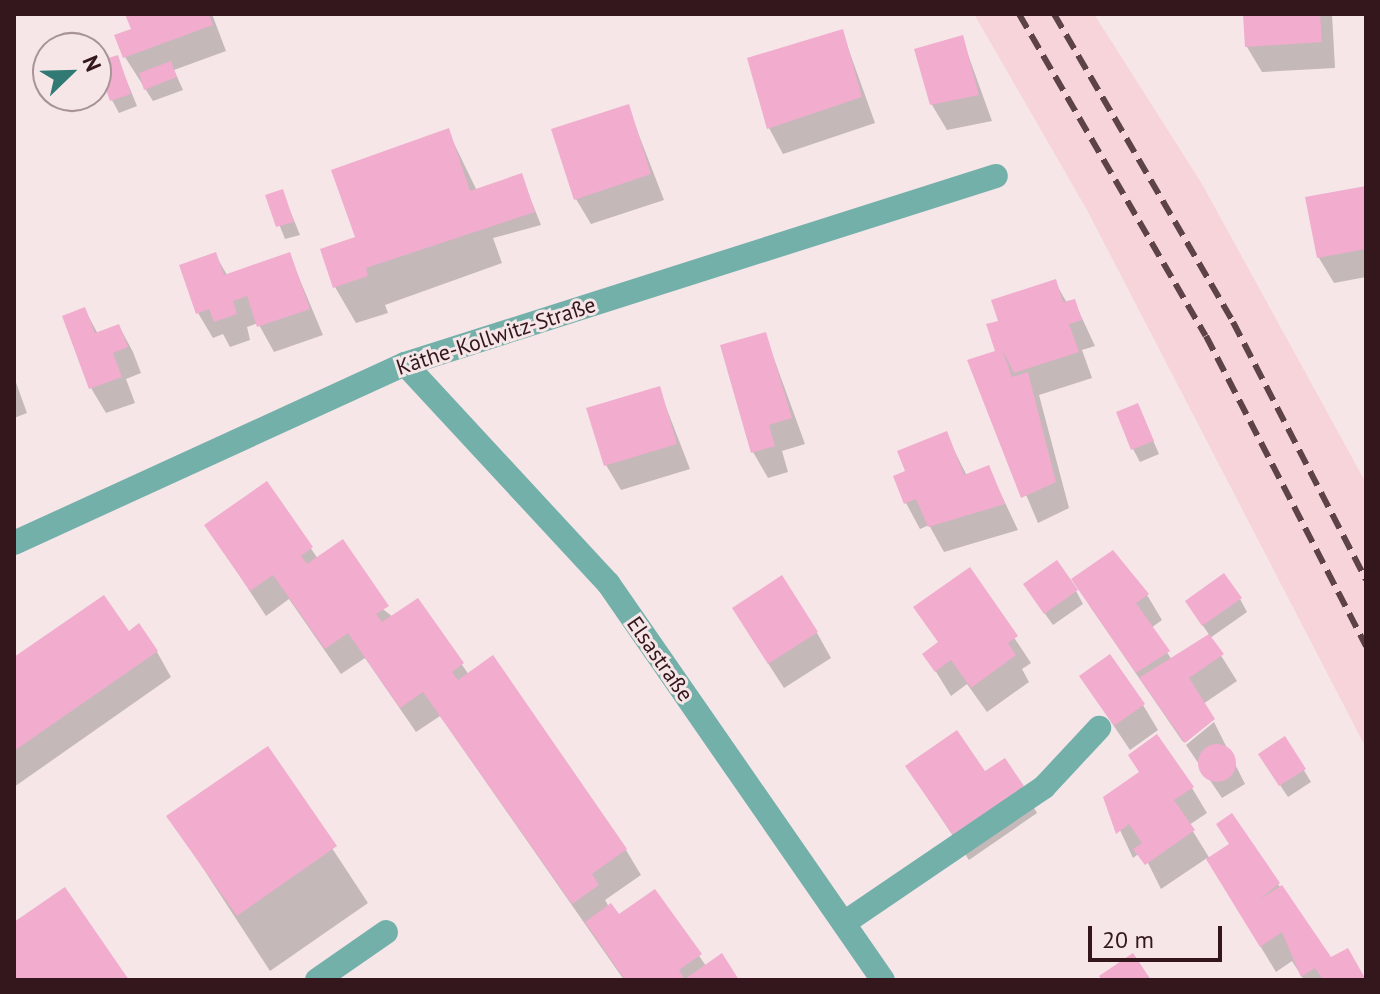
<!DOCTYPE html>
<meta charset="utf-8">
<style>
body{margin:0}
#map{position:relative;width:1380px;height:994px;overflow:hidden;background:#f6e6e8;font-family:"PT Sans",sans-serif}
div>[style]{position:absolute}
.built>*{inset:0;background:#f7d4d9}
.shadow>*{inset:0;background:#0003}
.building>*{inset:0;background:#f1acce}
.round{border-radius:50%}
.minor>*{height:24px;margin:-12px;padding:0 12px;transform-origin:12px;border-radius:12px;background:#74b0aa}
.rail>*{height:6px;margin-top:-3px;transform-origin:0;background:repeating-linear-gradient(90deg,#5d4348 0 16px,transparent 0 24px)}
span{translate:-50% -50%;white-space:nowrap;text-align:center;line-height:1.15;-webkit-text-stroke:6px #f6e6e8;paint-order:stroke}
.street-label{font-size:22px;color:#33171c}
.frame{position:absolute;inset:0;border:16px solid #33171c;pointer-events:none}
.north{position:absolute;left:32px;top:32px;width:80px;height:80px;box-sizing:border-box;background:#f6e6e8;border:2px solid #a89396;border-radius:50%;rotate:67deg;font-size:22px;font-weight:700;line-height:32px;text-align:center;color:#33171c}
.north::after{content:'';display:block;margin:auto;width:28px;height:36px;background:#317973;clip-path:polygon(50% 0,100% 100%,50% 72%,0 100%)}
.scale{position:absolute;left:1088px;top:926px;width:134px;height:36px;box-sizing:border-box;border:4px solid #33171c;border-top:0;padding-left:10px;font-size:24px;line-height:28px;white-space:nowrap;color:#33171c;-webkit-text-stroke:6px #f6e6e8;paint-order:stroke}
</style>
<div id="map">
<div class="built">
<div style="clip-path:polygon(974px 14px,1094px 14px,1202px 184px,1366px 483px,1366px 748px,1087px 210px)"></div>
</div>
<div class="shadow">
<div style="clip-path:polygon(127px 14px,212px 14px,226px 51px,174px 70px,183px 90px,153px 101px,125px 57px,133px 30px)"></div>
<div style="clip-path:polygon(1245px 14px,1332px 14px,1335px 68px,1262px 72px,1247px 47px)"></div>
<div style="clip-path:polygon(842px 31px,875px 123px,783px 154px,769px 128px)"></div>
<div style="clip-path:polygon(962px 38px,992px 121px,947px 130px,932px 105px)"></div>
<div style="clip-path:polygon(117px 57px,137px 106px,119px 113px,112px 100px)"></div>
<div style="clip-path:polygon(628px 107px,664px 200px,591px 224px,576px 199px)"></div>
<div style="clip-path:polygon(448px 131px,477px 191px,521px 175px,541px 225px,493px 238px,502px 263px,385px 305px,388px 313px,356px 323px,335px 287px,358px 239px)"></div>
<div style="clip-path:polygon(1366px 188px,1366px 277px,1334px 283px,1319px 258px,1308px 198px)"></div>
<div style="clip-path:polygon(282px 191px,300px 235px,285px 239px,268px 196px)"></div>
<div style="clip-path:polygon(215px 254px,227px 275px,289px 254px,323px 335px,274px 352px,258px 323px,247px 327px,250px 340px,230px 347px,223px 334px,213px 338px,198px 313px)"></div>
<div style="clip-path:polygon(1055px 282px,1067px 303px,1074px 301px,1095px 346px,1082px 350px,1092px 378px,1039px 395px,1069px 508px,1038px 523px,970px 362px,998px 352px,1000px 322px)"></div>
<div style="clip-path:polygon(85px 310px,98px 334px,119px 326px,133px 352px,141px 373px,126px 379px,135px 403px,106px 413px,91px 388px)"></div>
<div style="clip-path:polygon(765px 334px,805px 444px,782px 451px,788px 472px,768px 478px,753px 452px)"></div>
<div style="clip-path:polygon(14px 377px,27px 413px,14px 418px)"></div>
<div style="clip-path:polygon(659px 389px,690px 469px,621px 490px,606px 465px)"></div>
<div style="clip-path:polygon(1138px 406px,1159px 454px,1140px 462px,1133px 449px)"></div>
<div style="clip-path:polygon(946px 434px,967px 476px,988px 467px,1018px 530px,944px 552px,929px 525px,920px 529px,906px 503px,908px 472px)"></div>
<div style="clip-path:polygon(267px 483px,318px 559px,393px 617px,417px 600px,469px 675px,626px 850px,641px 875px,605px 900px,609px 907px,619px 916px,655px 891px,706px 966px,738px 980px,624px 980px,440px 716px,416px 732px,365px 658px,341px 674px,289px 599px,266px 616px,207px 526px)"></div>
<div style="clip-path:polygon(969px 570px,1031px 663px,1022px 669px,1029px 682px,987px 712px,967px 684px,951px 696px,925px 654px,939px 644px)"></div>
<div style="clip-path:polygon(1076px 591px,1083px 604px,1053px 625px,1033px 597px)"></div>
<div style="clip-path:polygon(1147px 595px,1162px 620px,1151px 628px,1172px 660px,1210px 636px,1195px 614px,1240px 599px,1247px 612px,1210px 638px,1237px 681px,1203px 704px,1212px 718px,1183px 742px,1089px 605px)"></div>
<div style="clip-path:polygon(817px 633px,831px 658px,784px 688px,749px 634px)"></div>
<div style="clip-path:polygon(128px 634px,157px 652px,171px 677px,14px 787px,14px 660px)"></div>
<div style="clip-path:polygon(1081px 677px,1143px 705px,1158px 730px,1130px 750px)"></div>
<div style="clip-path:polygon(1214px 722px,1245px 784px,1222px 798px,1186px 745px)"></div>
<div style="clip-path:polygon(1285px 739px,1311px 782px,1288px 797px,1268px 767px)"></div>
<div style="clip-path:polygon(267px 749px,368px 903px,270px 971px,169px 816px)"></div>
<div style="clip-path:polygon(907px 767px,984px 774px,1022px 787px,1037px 813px,969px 860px)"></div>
<div style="clip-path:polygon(1192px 788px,1207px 813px,1189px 825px,1210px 859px,1231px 845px,1231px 816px,1331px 961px,1347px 950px,1366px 980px,1304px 980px,1292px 961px,1276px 972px,1207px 858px,1161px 889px,1142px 851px,1133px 858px,1105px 798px)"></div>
</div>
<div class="building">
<div style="clip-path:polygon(125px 14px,209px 14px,213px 25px,123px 58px,114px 35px,131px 29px)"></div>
<div style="clip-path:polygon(1243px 14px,1320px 14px,1322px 42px,1245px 47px)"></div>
<div style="clip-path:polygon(843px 29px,862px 97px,767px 129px,747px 58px)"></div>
<div style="clip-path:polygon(963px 35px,979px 95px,930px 105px,914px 49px)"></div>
<div style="clip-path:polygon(118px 55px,131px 94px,110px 101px,96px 62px)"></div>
<div style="clip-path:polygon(171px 61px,177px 77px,144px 90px,139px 73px)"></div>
<div style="clip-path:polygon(629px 104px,651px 174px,574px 200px,551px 129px)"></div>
<div style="clip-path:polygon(449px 128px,470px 191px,522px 173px,535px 212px,366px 268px,368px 276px,333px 288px,320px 249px,355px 237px,331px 170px)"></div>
<div style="clip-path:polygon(1366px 186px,1366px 249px,1317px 258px,1305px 197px)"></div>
<div style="clip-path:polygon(283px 189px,294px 222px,276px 227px,265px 195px)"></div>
<div style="clip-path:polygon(216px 252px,224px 275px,290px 252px,310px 309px,257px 327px,247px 296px,233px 301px,237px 314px,214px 322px,209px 309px,196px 314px,179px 265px)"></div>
<div style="clip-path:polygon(1056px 279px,1063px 302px,1075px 299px,1082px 320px,1069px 324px,1079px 352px,1014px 373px,1002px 349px,1012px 377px,1028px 372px,1056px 482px,1021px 498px,967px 360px,995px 351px,986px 324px,998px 321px,991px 300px)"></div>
<div style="clip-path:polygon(85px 307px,95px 333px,119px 324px,128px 347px,113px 353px,122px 377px,89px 389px,62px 316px)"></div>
<div style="clip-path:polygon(766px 332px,792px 418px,769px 425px,775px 446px,751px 453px,720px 345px)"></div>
<div style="clip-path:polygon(660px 386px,677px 444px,604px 466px,586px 408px)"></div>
<div style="clip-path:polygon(1138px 403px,1154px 441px,1131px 450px,1116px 412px)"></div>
<div style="clip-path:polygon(947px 431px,964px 475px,989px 465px,1005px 504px,928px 527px,916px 499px,904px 504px,893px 476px,905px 471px,897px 451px)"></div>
<div style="clip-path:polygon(267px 481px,313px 547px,301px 556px,307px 564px,343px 539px,389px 606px,376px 614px,382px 622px,418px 598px,464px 663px,452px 672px,458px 680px,493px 655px,627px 849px,592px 874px,599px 885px,572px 904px,423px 692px,400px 708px,348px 633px,325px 649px,273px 575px,250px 591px,204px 525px)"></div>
<div style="clip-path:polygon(1113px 550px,1149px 594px,1136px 603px,1170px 651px,1136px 673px,1071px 579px)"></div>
<div style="clip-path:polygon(1057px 560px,1078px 590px,1044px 614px,1023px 584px)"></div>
<div style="clip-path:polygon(970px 567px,1018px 636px,1008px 643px,1016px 655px,971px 688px,951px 660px,935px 672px,922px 654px,938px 642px,913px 607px)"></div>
<div style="clip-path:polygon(1224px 573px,1242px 598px,1202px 626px,1185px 601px)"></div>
<div style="clip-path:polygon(782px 575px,818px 632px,768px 664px,732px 608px)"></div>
<div style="clip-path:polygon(104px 595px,129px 631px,139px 623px,158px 651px,14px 751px,14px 657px)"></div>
<div style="clip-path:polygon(1209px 634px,1224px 654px,1189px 678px,1215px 719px,1185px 743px,1139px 678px)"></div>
<div style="clip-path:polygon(1110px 654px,1145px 704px,1114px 726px,1079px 676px)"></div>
<div style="clip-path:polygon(957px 730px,985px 771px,1005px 758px,1024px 786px,953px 835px,905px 766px)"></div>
<div style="clip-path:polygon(1157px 734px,1194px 787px,1174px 800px,1195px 830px,1145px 865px,1133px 849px,1142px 843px,1129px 824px,1116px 834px,1103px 797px,1139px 772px,1128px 755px)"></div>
<div style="clip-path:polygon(1285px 736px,1306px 769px,1279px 786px,1258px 754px)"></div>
<div class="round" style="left:1198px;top:744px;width:38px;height:38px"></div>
<div style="clip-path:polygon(268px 746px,337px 846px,237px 916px,166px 816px)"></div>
<div style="clip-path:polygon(1232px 813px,1280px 883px,1259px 900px,1282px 885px,1331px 957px,1348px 948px,1366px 980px,1323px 980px,1315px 968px,1301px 977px,1282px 932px,1260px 947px,1206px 859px,1229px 844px,1216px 824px)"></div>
<div style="clip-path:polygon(65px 887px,129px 980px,14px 980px,14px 922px)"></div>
<div style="clip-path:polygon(655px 889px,702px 954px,679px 970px,685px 979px,722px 953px,739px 980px,625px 980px,585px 922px,611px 903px,619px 914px)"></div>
<div style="clip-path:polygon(1133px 953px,1151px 980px,1102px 980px,1099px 976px)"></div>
</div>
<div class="minor">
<div style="left:405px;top:364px;width:299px;rotate:47.2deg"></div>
<div style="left:608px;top:583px;width:483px;rotate:55.3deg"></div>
<div style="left:14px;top:543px;width:430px;rotate:-24.6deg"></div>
<div style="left:405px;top:364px;width:620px;rotate:-17.65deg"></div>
<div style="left:844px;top:923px;width:242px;rotate:-34.2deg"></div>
<div style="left:1044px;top:787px;width:81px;rotate:-47deg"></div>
<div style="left:317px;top:980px;width:84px;rotate:-34.8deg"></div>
</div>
<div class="rail">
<div style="left:1019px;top:14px;width:372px;rotate:59.9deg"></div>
<div style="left:1206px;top:336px;width:349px;rotate:62.7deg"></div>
<div style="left:1054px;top:14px;width:356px;rotate:59.8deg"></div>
<div style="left:1233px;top:322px;width:290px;rotate:62.7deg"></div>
</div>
<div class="street-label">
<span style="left:496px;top:336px;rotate:-18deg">Käthe-Kollwitz-Straße</span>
<span style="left:660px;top:659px;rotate:55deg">Elsastraße</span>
</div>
<div class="frame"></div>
<div class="north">N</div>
<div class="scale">20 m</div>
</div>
